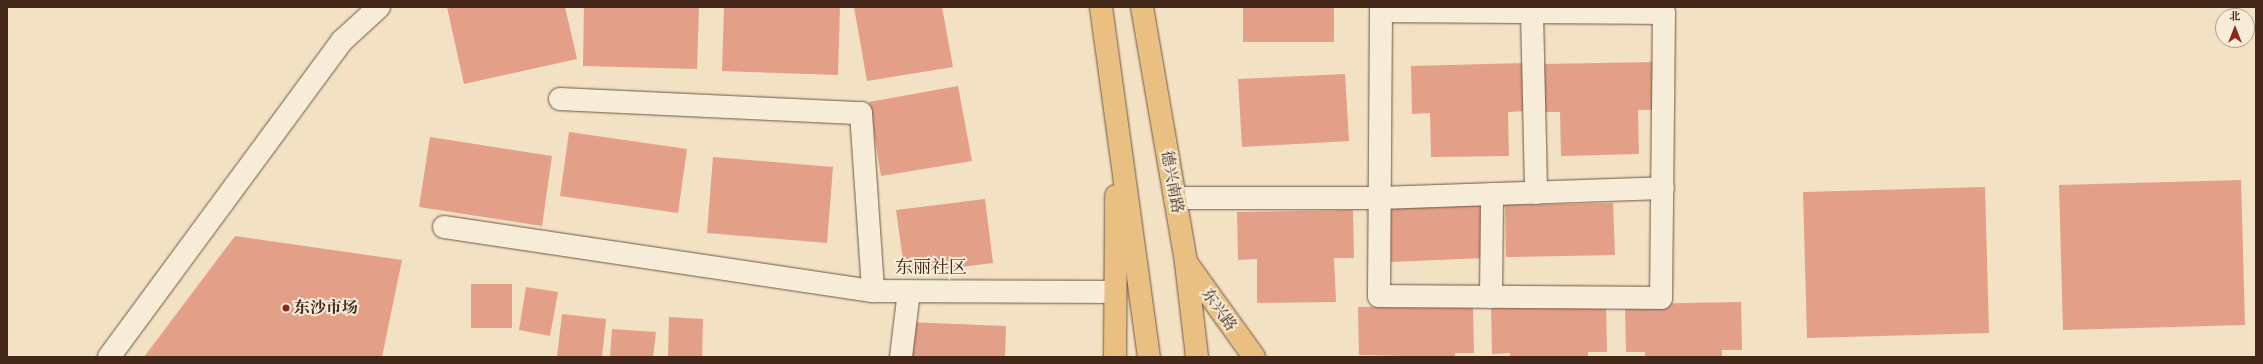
<!DOCTYPE html>
<meta charset="utf-8">
<style>
body{margin:0}
#map{position:relative;width:2263px;height:364px;overflow:hidden;background:#f3e1c3;font-family:"Libre Bodoni","Noto Serif SC",serif}
div>[style]{position:absolute}
.building>*{inset:0;background:#e39f88}
.roads{filter:drop-shadow(0 0 1px #6f5643) drop-shadow(0 0 1px #6f5643)}
.minor>*{height:22px;margin:-11px;padding:0 11px;transform-origin:11px;border-radius:11px;background:#f7ecd8}
.major>*{height:22px;margin:-11px;padding:0 11px;transform-origin:11px;border-radius:11px;background:#eac082}
.dots>*{width:11px;height:11px;translate:-50% -50%;box-sizing:border-box;border:2px solid #f7ecd8;border-radius:50%}
span{translate:-50% -50%;white-space:nowrap;text-align:center;line-height:1.15;-webkit-text-stroke:4px #f7ecd8;paint-order:stroke}
.street-label{font-size:16px;color:#432718}
.poi-label{font-size:16px;color:#432718;font-weight:700}
.left{translate:0 -50%;text-align:left}
.quarter-label{font-size:18px;color:#432718}
.frame{position:absolute;inset:0;border:8px solid #432718;pointer-events:none}
.north{position:absolute;left:2215px;top:8px;width:40px;height:40px;box-sizing:border-box;background:#f7ecd8;border:1px solid #af9d8b;border-radius:50%;rotate:0deg;font-size:11px;font-weight:700;line-height:16px;text-align:center;color:#432718}
.north::after{content:'';display:block;margin:auto;width:14px;height:18px;background:#8f2418;clip-path:polygon(50% 0,100% 100%,50% 72%,0 100%)}
</style>
<div id="map">
<div class="building">
<div style="clip-path:polygon(447px 7px,565px 7px,577px 59px,464px 84px)"></div>
<div style="clip-path:polygon(584px 7px,699px 7px,697px 69px,583px 66px)"></div>
<div style="clip-path:polygon(724px 7px,840px 7px,838px 75px,722px 71px)"></div>
<div style="clip-path:polygon(854px 7px,942px 7px,953px 67px,867px 81px)"></div>
<div style="clip-path:polygon(1243px 7px,1334px 7px,1334px 42px,1243px 42px)"></div>
<div style="clip-path:polygon(1656px 62px,1657px 110px,1638px 110px,1639px 154px,1561px 156px,1560px 112px,1542px 112px,1541px 64px)"></div>
<div style="clip-path:polygon(1526px 63px,1527px 111px,1508px 112px,1509px 156px,1431px 157px,1430px 113px,1412px 114px,1411px 66px)"></div>
<div style="clip-path:polygon(1345px 74px,1349px 141px,1242px 147px,1238px 79px)"></div>
<div style="clip-path:polygon(958px 86px,972px 161px,881px 176px,869px 102px)"></div>
<div style="clip-path:polygon(569px 132px,687px 149px,678px 213px,560px 196px)"></div>
<div style="clip-path:polygon(430px 137px,552px 156px,542px 226px,419px 207px)"></div>
<div style="clip-path:polygon(713px 157px,833px 167px,827px 243px,707px 233px)"></div>
<div style="clip-path:polygon(2241px 180px,2245px 325px,2063px 330px,2059px 185px)"></div>
<div style="clip-path:polygon(1985px 187px,1989px 333px,1807px 338px,1803px 192px)"></div>
<div style="clip-path:polygon(985px 199px,993px 263px,905px 274px,896px 210px)"></div>
<div style="clip-path:polygon(1481px 203px,1484px 258px,1391px 262px,1389px 207px)"></div>
<div style="clip-path:polygon(1613px 203px,1615px 255px,1506px 257px,1505px 205px)"></div>
<div style="clip-path:polygon(1353px 210px,1354px 258px,1334px 258px,1336px 302px,1257px 303px,1257px 259px,1238px 260px,1237px 212px)"></div>
<div style="clip-path:polygon(235px 236px,402px 260px,382px 357px,144px 357px)"></div>
<div style="clip-path:polygon(471px 284px,512px 284px,512px 328px,471px 328px)"></div>
<div style="clip-path:polygon(526px 287px,558px 292px,550px 336px,519px 330px)"></div>
<div style="clip-path:polygon(1741px 302px,1742px 350px,1722px 350px,1722px 357px,1645px 357px,1645px 352px,1626px 352px,1625px 304px)"></div>
<div style="clip-path:polygon(1606px 304px,1607px 352px,1588px 352px,1588px 357px,1510px 357px,1510px 353px,1492px 354px,1491px 306px)"></div>
<div style="clip-path:polygon(1473px 305px,1474px 353px,1455px 353px,1455px 357px,1359px 355px,1358px 307px)"></div>
<div style="clip-path:polygon(562px 314px,606px 319px,602px 357px,557px 357px)"></div>
<div style="clip-path:polygon(669px 317px,703px 319px,702px 357px,668px 357px)"></div>
<div style="clip-path:polygon(907px 322px,1006px 326px,1005px 357px,906px 357px)"></div>
<div style="clip-path:polygon(612px 329px,656px 332px,653px 357px,610px 357px)"></div>
</div>
<div class="roads">
<div class="minor">
<div style="left:1381px;top:11px;width:283px;rotate:0.4deg"></div>
<div style="left:1664px;top:13px;width:285px;rotate:90.6deg"></div>
<div style="left:1661px;top:298px;width:282px;rotate:-179.6deg"></div>
<div style="left:1379px;top:296px;width:285px;rotate:-89.6deg"></div>
<div style="left:1532px;top:12px;width:181px;rotate:88.7deg"></div>
<div style="left:560px;top:99px;width:301px;rotate:2.7deg"></div>
<div style="left:861px;top:113px;width:178px;rotate:86.1deg"></div>
<div style="left:1175px;top:198px;width:205px"></div>
<div style="left:1380px;top:198px;width:283px;rotate:-2deg"></div>
<div style="left:444px;top:227px;width:434px;rotate:8.5deg"></div>
<div style="left:873px;top:291px;width:242px;rotate:0.2deg"></div>
<div style="left:1491px;top:297px;width:103px;rotate:-89.4deg"></div>
<div style="left:109px;top:357px;width:393px;rotate:-53.6deg"></div>
<div style="left:342px;top:41px;width:50px;rotate:-42.6deg"></div>
<div style="left:901px;top:357px;width:66px;rotate:-83.1deg"></div>
</div>
<div class="major">
<div style="left:1101px;top:7px;width:353px;rotate:82.2deg"></div>
<div style="left:1142px;top:7px;width:260px;rotate:80.2deg"></div>
<div style="left:1186px;top:263px;width:95px;rotate:83.3deg"></div>
<div style="left:1188px;top:265px;width:113px;rotate:54.3deg"></div>
<div style="left:1115px;top:357px;width:161px;rotate:-89.6deg"></div>
</div>
</div>
<div class="dots">
<div style="left:286px;top:308px;background:#8f2418"></div>
</div>
<div class="street-label">
<span style="left:1172px;top:182px;rotate:80deg">德兴南路</span>
<span style="left:1219px;top:310px;rotate:55deg">东兴路</span>
</div>
<div class="poi-label">
<span class="left" style="left:294px;top:308px">东沙市场</span>
</div>
<div class="quarter-label">
<span style="left:931px;top:268px">东丽社区</span>
</div>
<div class="frame"></div>
<div class="north">北</div>
</div>
